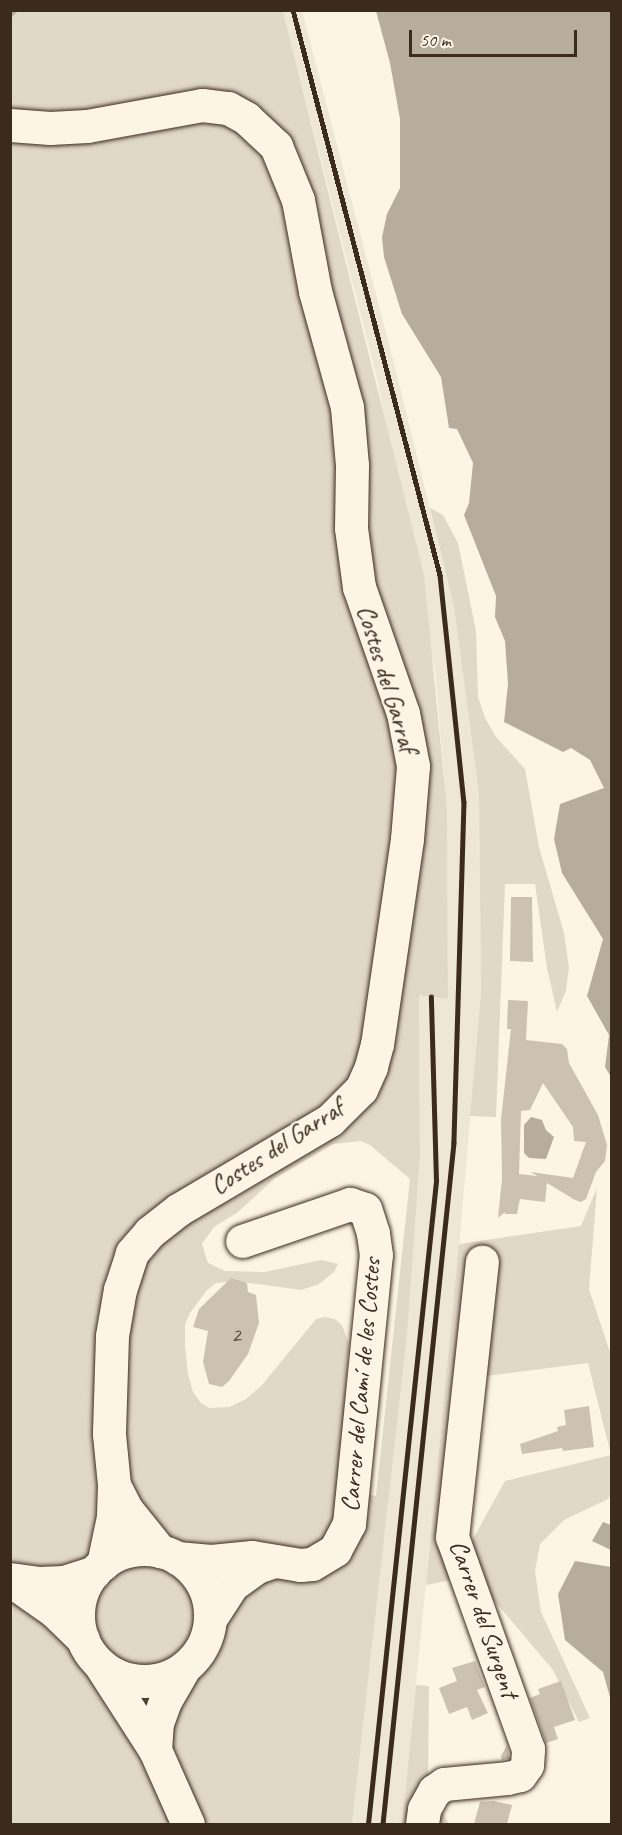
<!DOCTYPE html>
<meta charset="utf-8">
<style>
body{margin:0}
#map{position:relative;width:622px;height:1835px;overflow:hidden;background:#fcf5e5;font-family:Caveat,sans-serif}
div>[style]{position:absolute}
.built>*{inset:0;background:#eee6d6}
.green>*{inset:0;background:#e0d8c8}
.water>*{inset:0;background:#b7ad9e}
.stream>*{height:7px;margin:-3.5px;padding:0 3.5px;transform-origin:3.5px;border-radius:3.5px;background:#b7ad9e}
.building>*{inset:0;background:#ccc2b3}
.roads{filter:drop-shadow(0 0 2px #3b2a1e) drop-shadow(0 0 2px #3b2a1e)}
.minor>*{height:33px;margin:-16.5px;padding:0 16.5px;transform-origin:16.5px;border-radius:16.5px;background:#fcf5e5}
.major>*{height:33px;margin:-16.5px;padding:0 16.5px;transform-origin:16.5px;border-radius:16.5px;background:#fcf5e5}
.major>.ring{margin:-16.5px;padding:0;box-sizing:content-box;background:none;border:33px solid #fcf5e5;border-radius:50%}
.rail>*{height:4.5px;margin:-2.25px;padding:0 2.25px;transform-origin:2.25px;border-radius:2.25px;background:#3b2a1e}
span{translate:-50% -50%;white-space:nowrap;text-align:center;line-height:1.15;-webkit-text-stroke:4.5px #fcf5e5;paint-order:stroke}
.number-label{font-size:22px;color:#5f5043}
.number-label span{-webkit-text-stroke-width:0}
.street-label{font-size:26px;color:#3b2a1e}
.frame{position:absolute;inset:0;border:12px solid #3b2a1e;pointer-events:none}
.scale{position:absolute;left:409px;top:30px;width:168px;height:27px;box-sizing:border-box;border:3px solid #3b2a1e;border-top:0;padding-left:8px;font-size:18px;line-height:21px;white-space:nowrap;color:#3b2a1e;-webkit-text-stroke:4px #fcf5e5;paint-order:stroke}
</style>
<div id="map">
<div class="built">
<div style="clip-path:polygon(283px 11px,302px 11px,396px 371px,454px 607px,479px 794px,481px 993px,457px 1270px,402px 1824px,352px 1824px,407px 1335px,420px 1157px,419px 994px,448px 998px,447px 809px,435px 671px,377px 379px)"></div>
</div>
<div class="green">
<div style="clip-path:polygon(evenodd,11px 11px,283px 11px,424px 575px,447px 809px,448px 999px,419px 995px,420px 1157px,407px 1335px,352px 1824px,11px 1824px,11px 11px,361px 1141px,370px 1145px,410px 1179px,376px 1496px,339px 1489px,349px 1344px,342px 1325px,335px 1319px,325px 1317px,316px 1319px,262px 1385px,246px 1399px,229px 1407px,209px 1408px,201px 1403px,193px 1392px,188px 1374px,185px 1345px,185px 1324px,190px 1313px,207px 1290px,216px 1283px,235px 1281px,301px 1290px,319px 1284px,334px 1272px,338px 1264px,321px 1260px,265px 1272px,225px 1271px,208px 1263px,202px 1244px,214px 1227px,238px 1212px,274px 1179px,333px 1144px,361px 1141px)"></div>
<div style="clip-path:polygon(430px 508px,443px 515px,458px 543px,476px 631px,478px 697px,485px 718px,496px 737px,525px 769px,539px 847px,564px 933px,569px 967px,566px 991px,557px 1012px,547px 968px,535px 884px,505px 884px,496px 1117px,470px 1116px,481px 993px,479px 794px,454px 607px)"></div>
<div style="clip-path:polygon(597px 1188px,589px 1289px,611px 1355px,611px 1494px,608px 1499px,564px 1520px,540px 1544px,535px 1571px,541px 1612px,590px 1718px,579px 1722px,553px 1670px,482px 1586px,468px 1548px,505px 1481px,611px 1455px,588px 1363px,486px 1376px,451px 1580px,426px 1585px,459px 1244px,581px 1226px)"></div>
<div style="clip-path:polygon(416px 1685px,429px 1686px,428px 1786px,449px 1824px,402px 1824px)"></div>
</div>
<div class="water">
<div style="clip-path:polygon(376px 11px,611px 11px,611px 1077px,605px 1067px,609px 1035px,587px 996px,603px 939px,562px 873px,554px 839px,560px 804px,604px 788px,590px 760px,571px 748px,563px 752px,504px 722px,508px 684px,505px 641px,495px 617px,496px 596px,464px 515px,469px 503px,473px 463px,457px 429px,449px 428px,441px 377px,402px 314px,384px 257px,382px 237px,387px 214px,400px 188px,400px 119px,390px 63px)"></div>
<div style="clip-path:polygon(531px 1117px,542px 1120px,546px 1130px,554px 1137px,546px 1159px,529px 1158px,524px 1153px,524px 1125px)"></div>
<div style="clip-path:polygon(603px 1522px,611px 1525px,611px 1550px,592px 1541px)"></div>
<div style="clip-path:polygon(575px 1561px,611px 1567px,611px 1701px,603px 1672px,565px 1640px,558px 1594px)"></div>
</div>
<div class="stream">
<div style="left:10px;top:13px;width:4px;rotate:-45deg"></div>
</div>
<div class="building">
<div style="clip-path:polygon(511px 897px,532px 897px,533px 962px,510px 961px)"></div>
<div style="clip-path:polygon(evenodd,508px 1000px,528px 1001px,526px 1040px,562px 1044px,567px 1049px,569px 1063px,598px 1115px,607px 1145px,605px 1161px,596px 1172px,586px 1199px,581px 1202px,575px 1200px,547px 1183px,545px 1202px,520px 1199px,517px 1214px,505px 1214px,505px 1212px,498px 1218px,502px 1179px,501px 1119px,511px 1029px,507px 1029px,508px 1000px,543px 1083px,573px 1127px,574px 1141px,586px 1142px,573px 1178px,531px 1172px,537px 1176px,519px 1174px,521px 1111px,530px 1110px,543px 1083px)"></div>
<div style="clip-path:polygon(231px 1278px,247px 1283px,248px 1292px,256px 1295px,259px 1323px,248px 1354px,229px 1381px,222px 1387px,209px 1384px,203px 1362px,208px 1331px,193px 1327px,199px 1309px)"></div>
<div style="clip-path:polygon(589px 1406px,594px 1447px,563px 1451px,562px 1448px,522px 1454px,520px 1444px,558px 1431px,557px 1427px,566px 1425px,564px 1410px)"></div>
<div style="clip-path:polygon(475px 1661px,485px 1687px,477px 1690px,488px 1713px,472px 1720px,467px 1707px,449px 1714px,439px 1688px,457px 1681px,452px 1668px)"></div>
<div style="clip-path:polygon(561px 1681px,575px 1720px,554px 1727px,558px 1739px,546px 1743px,530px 1698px,540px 1694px,538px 1689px)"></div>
<div style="clip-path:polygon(507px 1745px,509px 1758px,502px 1760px,501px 1756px)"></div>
<div style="clip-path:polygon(494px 1801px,512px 1805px,507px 1824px,474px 1824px,480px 1802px)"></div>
</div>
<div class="roads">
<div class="minor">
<div style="left:177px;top:1558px;width:34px;rotate:5deg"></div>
<div style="left:211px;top:1561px;width:41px;rotate:-5.6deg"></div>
<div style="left:252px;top:1557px;width:49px;rotate:9.5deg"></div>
<div style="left:300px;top:1565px;width:12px;rotate:-5deg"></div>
<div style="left:312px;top:1564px;width:27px;rotate:-31deg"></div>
<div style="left:335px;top:1550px;width:30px;rotate:-62deg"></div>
<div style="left:349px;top:1524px;width:270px;rotate:-84.3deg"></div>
<div style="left:376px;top:1255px;width:22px;rotate:-98deg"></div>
<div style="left:373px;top:1233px;width:25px;rotate:-108deg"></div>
<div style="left:365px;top:1209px;width:16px;rotate:-162deg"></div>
<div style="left:350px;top:1204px;width:114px;rotate:161.1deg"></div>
<div style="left:10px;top:1579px;width:28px;rotate:8deg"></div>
<div style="left:38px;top:1583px;width:26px;rotate:-2deg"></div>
<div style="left:64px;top:1582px;width:32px;rotate:-18deg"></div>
<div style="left:10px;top:1580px;width:54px;rotate:35.2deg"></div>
<div style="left:54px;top:1611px;width:40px;rotate:44deg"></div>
<div style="left:210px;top:1619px;width:40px;rotate:-57.1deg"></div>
<div style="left:232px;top:1585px;width:31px;rotate:-36deg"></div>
<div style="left:257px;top:1567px;width:18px;rotate:-19deg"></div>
<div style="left:422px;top:1824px;width:15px;rotate:-82deg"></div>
<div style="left:424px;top:1809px;width:21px;rotate:-61deg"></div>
<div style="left:434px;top:1791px;width:12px;rotate:-35deg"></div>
<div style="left:444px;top:1784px;width:63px;rotate:-5.4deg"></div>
<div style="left:507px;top:1778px;width:13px;rotate:-13deg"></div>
<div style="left:520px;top:1775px;width:12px;rotate:-55deg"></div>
<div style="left:527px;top:1765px;width:16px;rotate:-86deg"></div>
<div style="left:528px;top:1749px;width:225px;rotate:-109.7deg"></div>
<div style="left:452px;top:1537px;width:277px;rotate:-83.8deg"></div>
</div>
<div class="major">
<div style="left:10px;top:125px;width:40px;rotate:4.3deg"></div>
<div style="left:50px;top:128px;width:37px;rotate:-3deg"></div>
<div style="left:87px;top:126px;width:117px;rotate:-10.3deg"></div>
<div style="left:202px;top:105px;width:26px;rotate:7deg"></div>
<div style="left:228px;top:108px;width:21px;rotate:29deg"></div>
<div style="left:246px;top:118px;width:41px;rotate:43deg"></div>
<div style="left:276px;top:146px;width:58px;rotate:67.8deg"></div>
<div style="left:298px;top:200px;width:93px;rotate:79.4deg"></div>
<div style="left:315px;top:291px;width:120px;rotate:74.6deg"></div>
<div style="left:347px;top:407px;width:58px;rotate:85.1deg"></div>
<div style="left:352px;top:465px;width:63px;rotate:90.9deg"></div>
<div style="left:351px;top:528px;width:60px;rotate:82.3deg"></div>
<div style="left:359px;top:587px;width:133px;rotate:70.8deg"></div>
<div style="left:403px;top:713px;width:54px;rotate:79.3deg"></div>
<div style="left:413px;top:766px;width:73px;rotate:94.7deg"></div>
<div style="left:407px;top:839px;width:207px;rotate:98.3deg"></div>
<div style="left:377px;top:1044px;width:24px;rotate:105deg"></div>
<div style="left:371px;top:1067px;width:24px;rotate:114deg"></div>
<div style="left:361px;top:1089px;width:44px;rotate:135deg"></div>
<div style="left:330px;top:1120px;width:177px;rotate:149.4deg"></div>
<div style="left:178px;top:1210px;width:36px;rotate:142deg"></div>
<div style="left:150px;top:1232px;width:28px;rotate:131deg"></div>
<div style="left:132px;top:1253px;width:38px;rotate:108deg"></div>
<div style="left:120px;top:1289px;width:48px;rotate:99.7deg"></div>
<div style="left:112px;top:1336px;width:98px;rotate:91.8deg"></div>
<div style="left:109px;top:1434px;width:51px;rotate:84.4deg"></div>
<div style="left:114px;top:1485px;width:32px;rotate:92deg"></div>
<div style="left:113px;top:1517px;width:48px;rotate:102deg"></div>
<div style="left:114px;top:1485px;width:28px;rotate:63deg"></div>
<div style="left:127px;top:1510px;width:53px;rotate:51.2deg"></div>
<div class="ring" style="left:78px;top:1549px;width:99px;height:99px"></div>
<div style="left:101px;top:1666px;width:100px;rotate:57.3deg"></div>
<div style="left:155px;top:1750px;width:81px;rotate:66deg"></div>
<div style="left:155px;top:1750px;width:27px;rotate:-86deg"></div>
<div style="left:157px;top:1723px;width:23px;rotate:-70deg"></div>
<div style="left:165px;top:1701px;width:39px;rotate:-60deg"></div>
</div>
</div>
<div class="rail">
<div style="left:293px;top:10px;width:584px;rotate:75.42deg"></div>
<div style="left:440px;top:575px;width:228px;rotate:84deg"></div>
<div style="left:464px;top:802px;width:341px;rotate:91.7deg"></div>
<div style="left:454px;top:1143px;width:685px;rotate:95.95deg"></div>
<div style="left:368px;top:1824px;width:647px;rotate:-83.96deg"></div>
<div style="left:436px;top:1181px;width:184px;rotate:-91.6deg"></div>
</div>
<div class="number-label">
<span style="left:236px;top:1336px">2</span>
</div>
<div class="street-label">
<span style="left:387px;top:679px;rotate:73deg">Costes del Garraf</span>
<span style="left:277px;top:1147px;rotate:-33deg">Costes del Garraf</span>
<span style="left:361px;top:1385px;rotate:-85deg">Carrer del Camí de les Costes</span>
<span style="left:484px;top:1619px;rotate:71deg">Carrer del Surgent</span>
</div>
<div class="frame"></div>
<div class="scale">50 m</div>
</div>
